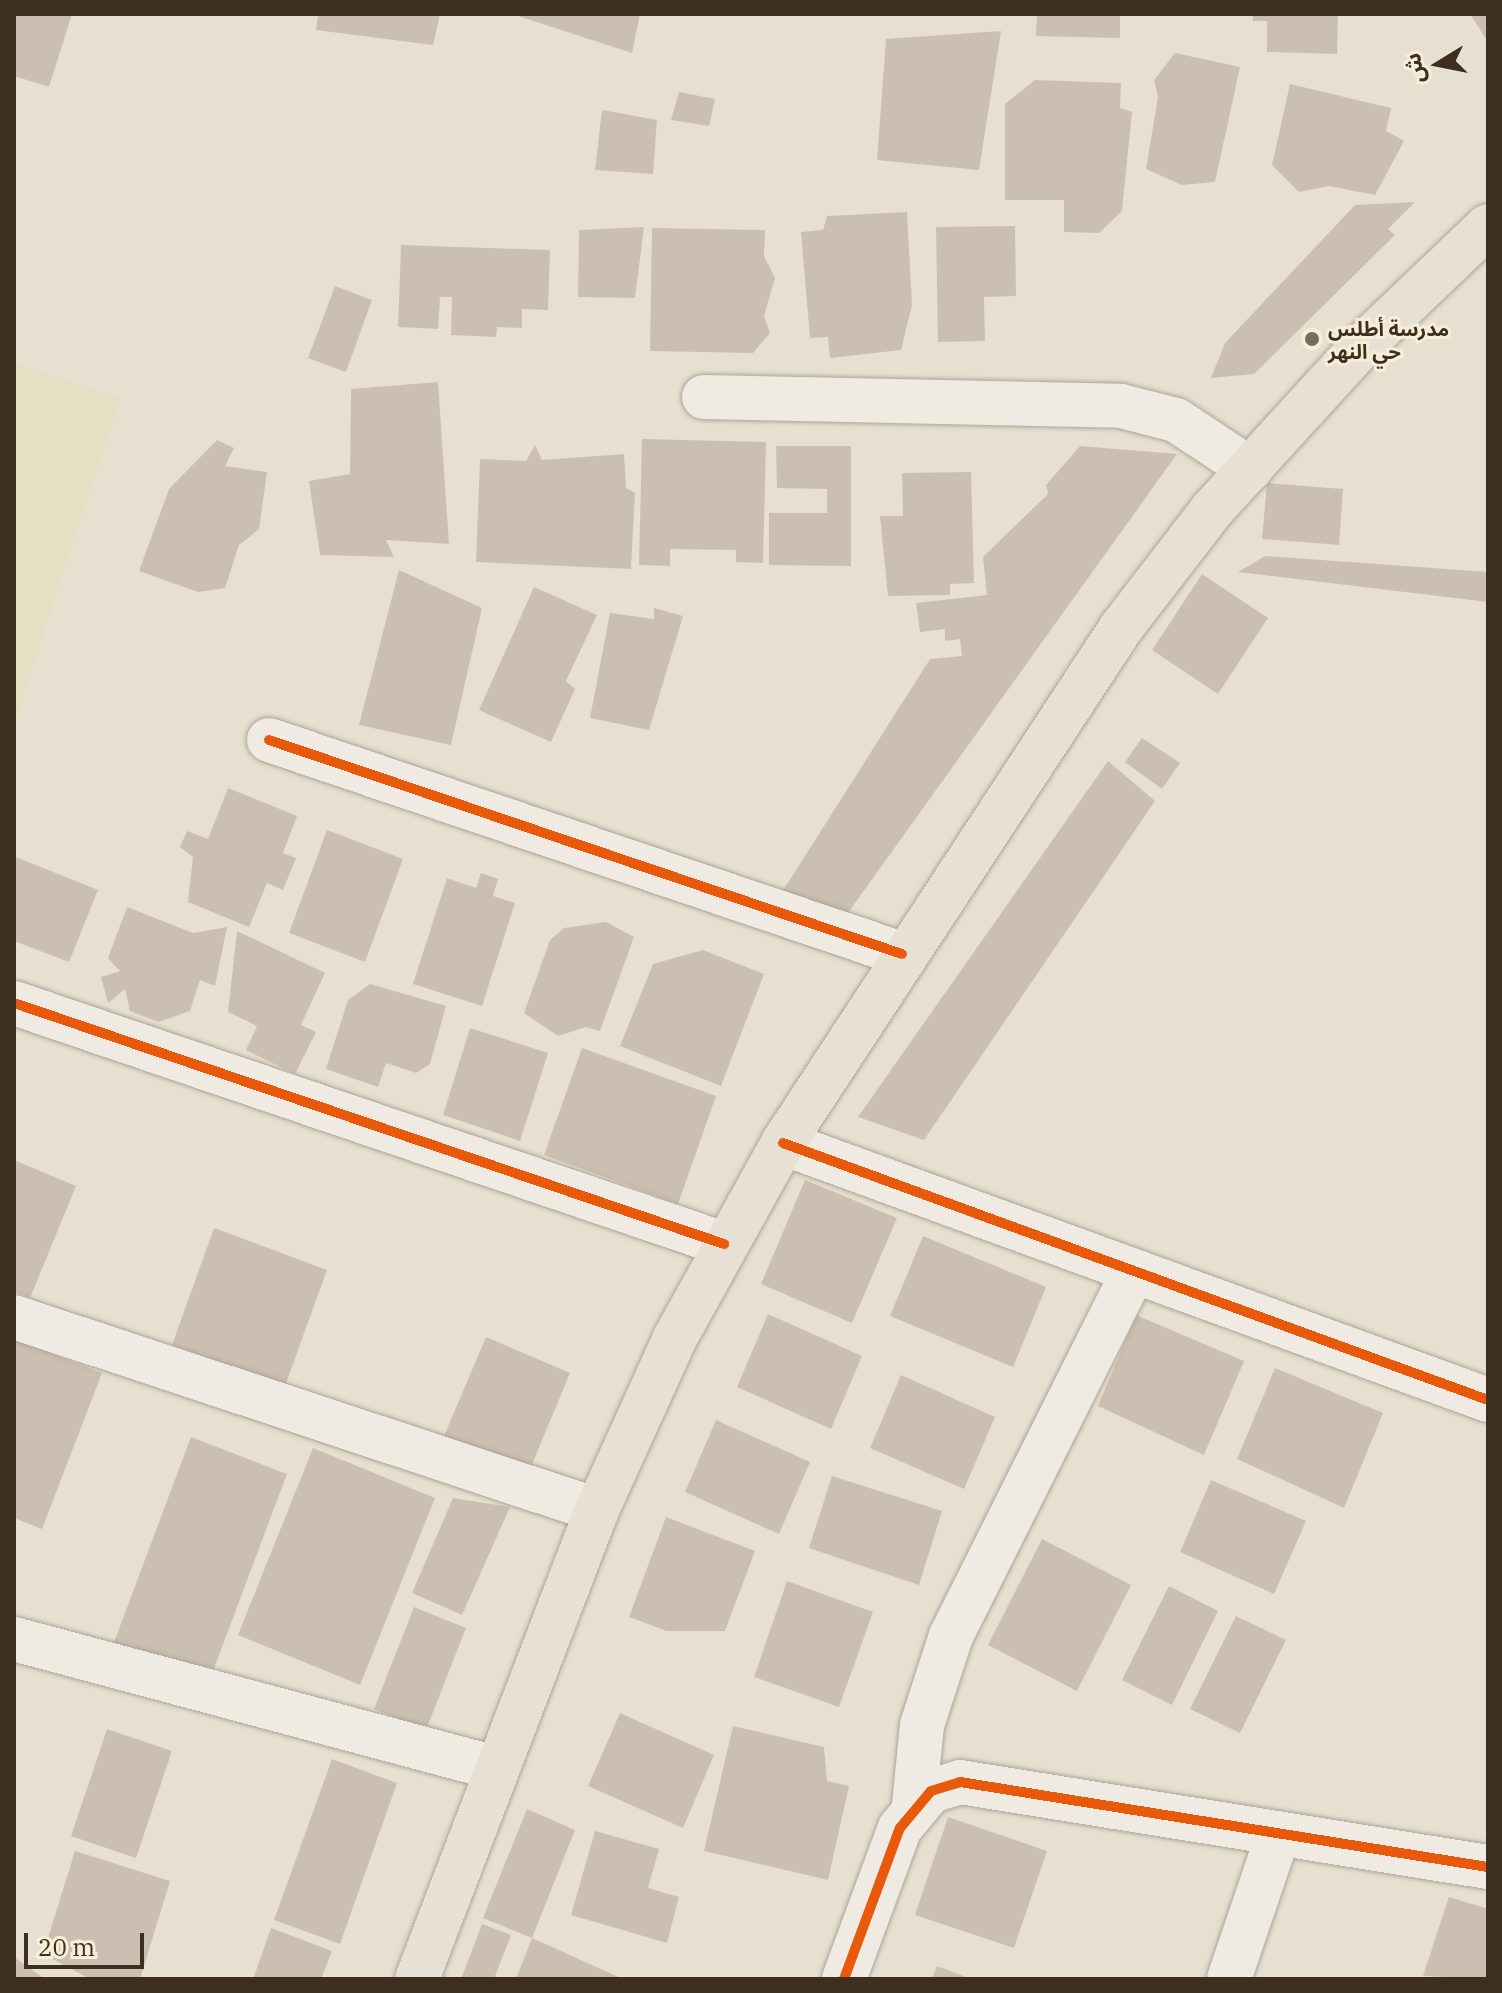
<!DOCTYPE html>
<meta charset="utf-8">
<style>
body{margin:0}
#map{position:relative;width:1502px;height:1993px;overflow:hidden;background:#e7e0d1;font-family:"IBM Plex Serif","Noto Sans Arabic",serif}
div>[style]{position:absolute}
.farmland>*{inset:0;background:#e6dfc2}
.building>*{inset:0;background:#cbbfb2}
.roads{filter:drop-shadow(0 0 2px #ada599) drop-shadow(0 0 2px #ada599)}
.minor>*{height:44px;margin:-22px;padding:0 22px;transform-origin:22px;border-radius:22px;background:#efebe3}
.major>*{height:44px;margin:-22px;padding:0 22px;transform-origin:22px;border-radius:22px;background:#e6e1d4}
.cycleway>*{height:10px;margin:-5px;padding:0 5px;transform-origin:5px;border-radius:5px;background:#e8590c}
.dots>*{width:22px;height:22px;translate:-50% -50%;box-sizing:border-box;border:4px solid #f7eed8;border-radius:50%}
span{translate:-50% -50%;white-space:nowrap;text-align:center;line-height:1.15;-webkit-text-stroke:6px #f7eed8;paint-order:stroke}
.poi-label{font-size:20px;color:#3d2e20;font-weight:700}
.left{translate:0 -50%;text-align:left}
.frame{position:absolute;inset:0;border:16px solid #3d2e20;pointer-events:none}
.north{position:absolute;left:1398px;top:24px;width:80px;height:80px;-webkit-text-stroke:6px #f7eed8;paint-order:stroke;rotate:260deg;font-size:22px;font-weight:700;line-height:32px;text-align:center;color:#3d2e20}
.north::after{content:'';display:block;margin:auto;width:28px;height:36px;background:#3d2e20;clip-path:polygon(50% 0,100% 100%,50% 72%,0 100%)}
.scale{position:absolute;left:24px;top:1933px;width:120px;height:36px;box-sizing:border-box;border:4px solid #3d2e20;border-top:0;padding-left:10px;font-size:24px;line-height:28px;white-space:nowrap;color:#3d2e20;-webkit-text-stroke:6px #f7eed8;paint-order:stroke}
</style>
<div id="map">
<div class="farmland">
<div style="clip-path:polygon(14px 363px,121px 398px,14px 724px)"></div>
</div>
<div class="building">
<div style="clip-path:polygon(14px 14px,72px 14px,49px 87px,14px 76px)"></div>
<div style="clip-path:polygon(318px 14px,440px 14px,433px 45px,316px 30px)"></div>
<div style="clip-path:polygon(512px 14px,640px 14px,632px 53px)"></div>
<div style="clip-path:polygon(1037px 14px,1120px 14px,1120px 38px,1036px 36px)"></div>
<div style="clip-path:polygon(1253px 14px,1338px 14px,1337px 54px,1267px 52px,1267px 21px,1253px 21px)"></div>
<div style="clip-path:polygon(1470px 14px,1488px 14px,1488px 42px)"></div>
<div style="clip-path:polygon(1001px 31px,979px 170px,877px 160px,886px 39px)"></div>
<div style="clip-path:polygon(1175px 53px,1240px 67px,1215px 182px,1182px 185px,1146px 169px,1158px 97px,1154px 80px)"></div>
<div style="clip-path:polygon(1035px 80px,1121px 83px,1120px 108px,1132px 112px,1122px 211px,1099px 233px,1064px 232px,1064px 200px,1005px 200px,1005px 104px)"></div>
<div style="clip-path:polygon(1290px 84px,1391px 108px,1386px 131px,1404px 141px,1375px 195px,1329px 186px,1299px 192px,1272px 165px)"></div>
<div style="clip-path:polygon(679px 92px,715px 99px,709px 126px,671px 120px)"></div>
<div style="clip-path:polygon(602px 110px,657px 120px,653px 174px,595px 170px)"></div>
<div style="clip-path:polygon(1415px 202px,1388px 229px,1395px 235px,1254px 374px,1211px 378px,1225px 343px,1355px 205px)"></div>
<div style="clip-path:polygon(907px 212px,912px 305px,901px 350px,830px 358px,828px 337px,810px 338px,801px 232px,823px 230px,827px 216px)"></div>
<div style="clip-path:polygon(1015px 226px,1016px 296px,984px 297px,985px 341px,938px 342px,936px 227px)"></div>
<div style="clip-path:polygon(644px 227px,635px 298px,578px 297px,579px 230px)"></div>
<div style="clip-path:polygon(652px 228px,765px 230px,764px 256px,775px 278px,764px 316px,770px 333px,753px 353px,650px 351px)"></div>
<div style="clip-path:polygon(401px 245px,550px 250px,548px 310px,522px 309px,522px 328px,497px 327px,496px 337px,451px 335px,452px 297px,440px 297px,438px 329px,398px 327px)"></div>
<div style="clip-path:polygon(335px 286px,372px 300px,346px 372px,308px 358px)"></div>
<div style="clip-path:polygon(438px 382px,449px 544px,386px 540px,394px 557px,320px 555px,309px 481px,350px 474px,351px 389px)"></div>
<div style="clip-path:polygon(642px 439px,766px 442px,763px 563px,736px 562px,736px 550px,670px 549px,670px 566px,639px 565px)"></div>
<div style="clip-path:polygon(217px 440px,234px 448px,225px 466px,267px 472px,259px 529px,239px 545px,225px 588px,198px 592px,139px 571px,169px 489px)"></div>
<div style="clip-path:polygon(535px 445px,542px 460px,624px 454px,626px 488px,635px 493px,631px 569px,476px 562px,480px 459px,526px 461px)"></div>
<div style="clip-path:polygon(776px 446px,851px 446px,851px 566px,769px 565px,769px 513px,827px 513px,827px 489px,777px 488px)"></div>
<div style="clip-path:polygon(1080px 446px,1177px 454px,845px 917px,777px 900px,930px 659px,962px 656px,960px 639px,945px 641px,945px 629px,920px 632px,916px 603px,987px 595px,983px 557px,1048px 494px,1046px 485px)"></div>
<div style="clip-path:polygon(971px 472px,974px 583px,950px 584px,950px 595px,888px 596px,880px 516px,903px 516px,902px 473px)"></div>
<div style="clip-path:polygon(1267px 483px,1343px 489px,1339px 545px,1262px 539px)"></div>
<div style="clip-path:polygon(1265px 556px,1488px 572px,1488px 602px,1238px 572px)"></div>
<div style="clip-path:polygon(399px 570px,482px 608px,451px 745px,359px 725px)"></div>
<div style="clip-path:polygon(1202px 574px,1268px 618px,1218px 694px,1152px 650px)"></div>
<div style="clip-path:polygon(534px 587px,597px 615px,566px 681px,575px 689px,551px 742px,479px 710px)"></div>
<div style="clip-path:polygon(654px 608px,683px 616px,649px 730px,590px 718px,610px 613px,654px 619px)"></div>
<div style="clip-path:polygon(1142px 738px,1180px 763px,1162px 789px,1125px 762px)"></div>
<div style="clip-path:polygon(1108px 761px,1155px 801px,924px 1140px,858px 1117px)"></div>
<div style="clip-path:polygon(228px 788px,297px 816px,283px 853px,296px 858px,283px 890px,267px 883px,249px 927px,188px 902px,193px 857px,180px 847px,187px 831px,208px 839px)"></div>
<div style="clip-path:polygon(327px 830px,403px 859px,365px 962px,289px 933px)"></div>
<div style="clip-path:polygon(16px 857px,98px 890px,69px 962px,14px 941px)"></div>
<div style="clip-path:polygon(481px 873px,498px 879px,493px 896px,515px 903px,482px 1006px,413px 984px,447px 878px,476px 888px)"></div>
<div style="clip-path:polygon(127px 907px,193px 933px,227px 927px,215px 986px,200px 980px,190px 1011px,159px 1022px,130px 1011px,125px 989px,108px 1003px,101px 977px,120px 971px,108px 958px)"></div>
<div style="clip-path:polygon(606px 922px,634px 937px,600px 1031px,586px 1027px,558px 1036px,524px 1013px,550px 940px,564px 928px)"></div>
<div style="clip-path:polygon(237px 931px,325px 973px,301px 1025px,316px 1032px,295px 1074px,246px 1050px,257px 1026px,228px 1012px)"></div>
<div style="clip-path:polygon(703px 950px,764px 974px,721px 1086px,620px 1046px,653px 964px)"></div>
<div style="clip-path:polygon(370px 984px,446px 1006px,430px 1064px,416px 1073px,386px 1063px,378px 1087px,326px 1069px,348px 1000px)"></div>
<div style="clip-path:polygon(470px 1028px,548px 1053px,520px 1141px,443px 1115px)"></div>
<div style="clip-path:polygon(582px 1048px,716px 1096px,678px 1204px,544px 1155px)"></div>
<div style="clip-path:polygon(14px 1160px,76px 1186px,30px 1298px,14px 1291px)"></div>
<div style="clip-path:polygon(805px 1180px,897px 1218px,852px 1323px,761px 1284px)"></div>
<div style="clip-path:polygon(214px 1228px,327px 1270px,285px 1386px,172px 1345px)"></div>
<div style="clip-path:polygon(923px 1236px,1046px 1287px,1013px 1367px,890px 1316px)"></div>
<div style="clip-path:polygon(768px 1314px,862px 1356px,831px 1429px,737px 1387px)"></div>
<div style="clip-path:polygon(1136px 1315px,1244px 1361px,1204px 1455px,1098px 1406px)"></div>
<div style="clip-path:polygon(486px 1337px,570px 1373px,518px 1498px,433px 1462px)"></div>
<div style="clip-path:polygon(14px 1339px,102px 1373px,42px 1529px,14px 1518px)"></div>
<div style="clip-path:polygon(1275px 1368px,1383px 1413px,1344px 1508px,1237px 1459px)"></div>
<div style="clip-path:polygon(901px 1375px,995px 1417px,964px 1489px,870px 1448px)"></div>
<div style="clip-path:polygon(716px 1420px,810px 1462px,779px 1534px,685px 1492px)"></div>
<div style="clip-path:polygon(191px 1437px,287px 1474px,209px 1682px,113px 1645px)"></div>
<div style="clip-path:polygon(313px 1448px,435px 1498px,360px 1685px,238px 1635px)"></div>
<div style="clip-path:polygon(832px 1476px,942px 1511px,919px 1585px,809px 1548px)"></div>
<div style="clip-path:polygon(1211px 1480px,1306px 1521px,1274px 1594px,1180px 1552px)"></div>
<div style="clip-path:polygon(453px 1498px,510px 1507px,462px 1615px,412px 1593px)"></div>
<div style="clip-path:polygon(666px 1517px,755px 1551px,725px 1631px,667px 1631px,629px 1617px)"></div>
<div style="clip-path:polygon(1042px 1539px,1131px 1585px,1077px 1691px,988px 1645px)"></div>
<div style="clip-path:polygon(787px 1581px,873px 1612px,839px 1707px,754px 1677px)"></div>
<div style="clip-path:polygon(1169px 1586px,1218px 1611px,1172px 1705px,1122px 1680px)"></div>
<div style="clip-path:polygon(414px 1607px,466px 1628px,426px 1730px,374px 1709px)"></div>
<div style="clip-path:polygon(1236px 1616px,1286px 1640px,1240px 1733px,1190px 1709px)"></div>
<div style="clip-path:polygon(620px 1713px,714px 1755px,683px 1828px,588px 1786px)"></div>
<div style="clip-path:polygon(733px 1726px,824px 1747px,827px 1781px,849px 1786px,828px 1880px,704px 1851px)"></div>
<div style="clip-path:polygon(107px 1729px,172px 1751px,136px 1858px,71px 1836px)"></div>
<div style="clip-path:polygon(332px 1759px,397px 1783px,340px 1944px,274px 1920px)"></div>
<div style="clip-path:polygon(527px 1809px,575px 1830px,532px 1938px,623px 1979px,516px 1979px,532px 1938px,483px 1918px)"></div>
<div style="clip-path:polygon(948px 1817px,1047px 1851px,1014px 1948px,915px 1915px)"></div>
<div style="clip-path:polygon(595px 1831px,659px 1849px,648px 1888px,679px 1897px,667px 1943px,571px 1915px)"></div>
<div style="clip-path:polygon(75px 1851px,170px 1881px,140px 1979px,90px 1979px,43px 1954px)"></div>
<div style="clip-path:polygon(1449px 1897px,1488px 1909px,1488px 1979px,1423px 1976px)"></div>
<div style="clip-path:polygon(482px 1924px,511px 1935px,494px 1979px,461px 1979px)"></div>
<div style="clip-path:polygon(271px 1928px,332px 1951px,321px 1979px,253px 1979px)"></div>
<div style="clip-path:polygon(14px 1957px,45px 1979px,14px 1979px)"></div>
<div style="clip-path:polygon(937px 1966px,971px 1979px,932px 1979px)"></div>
</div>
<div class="roads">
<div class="minor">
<div style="left:704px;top:397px;width:417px;rotate:1.2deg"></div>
<div style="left:1121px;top:406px;width:57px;rotate:14.3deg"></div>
<div style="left:1176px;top:420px;width:89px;rotate:33.5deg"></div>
<div style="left:269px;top:740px;width:668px;rotate:18.68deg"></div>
<div style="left:14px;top:1003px;width:750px;rotate:18.75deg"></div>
<div style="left:783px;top:1143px;width:750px;rotate:20.03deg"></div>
<div style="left:14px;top:1317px;width:614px;rotate:18.32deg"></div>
<div style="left:14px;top:1639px;width:499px;rotate:15deg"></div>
<div style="left:914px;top:1805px;width:80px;rotate:-84.3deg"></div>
<div style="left:922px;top:1725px;width:94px;rotate:-72deg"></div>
<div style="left:951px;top:1636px;width:408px;rotate:-63.4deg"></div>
<div style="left:844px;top:1979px;width:161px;rotate:-69.7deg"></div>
<div style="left:900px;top:1828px;width:48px;rotate:-50deg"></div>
<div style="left:931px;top:1791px;width:30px;rotate:-17deg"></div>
<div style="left:960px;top:1782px;width:535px;rotate:9.15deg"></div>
<div style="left:1229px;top:1979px;width:152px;rotate:-71.2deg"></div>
</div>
<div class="major">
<div style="left:417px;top:1979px;width:502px;rotate:-69deg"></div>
<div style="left:597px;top:1510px;width:189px;rotate:-65.6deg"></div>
<div style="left:675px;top:1338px;width:223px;rotate:-61deg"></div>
<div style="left:783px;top:1143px;width:616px;rotate:-56.72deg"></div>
<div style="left:1121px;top:628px;width:148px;rotate:-52.4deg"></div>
<div style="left:1211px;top:511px;width:215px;rotate:-47.6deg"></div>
<div style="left:1356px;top:352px;width:182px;rotate:-43.7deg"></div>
</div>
</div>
<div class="cycleway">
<div style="left:269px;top:740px;width:668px;rotate:18.68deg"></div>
<div style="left:14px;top:1003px;width:750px;rotate:18.75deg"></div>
<div style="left:783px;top:1143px;width:750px;rotate:20.03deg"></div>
<div style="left:844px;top:1979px;width:161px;rotate:-69.7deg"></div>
<div style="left:900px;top:1828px;width:48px;rotate:-50deg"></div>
<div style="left:931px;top:1791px;width:30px;rotate:-17deg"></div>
<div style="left:960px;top:1782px;width:535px;rotate:9.15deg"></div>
</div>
<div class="dots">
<div style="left:1312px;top:339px;background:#786c5e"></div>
</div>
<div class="poi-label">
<span class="left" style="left:1328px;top:340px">مدرسة أطلس<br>حي النهر</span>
</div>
<div class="frame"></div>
<div class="north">ش</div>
<div class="scale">20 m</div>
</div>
